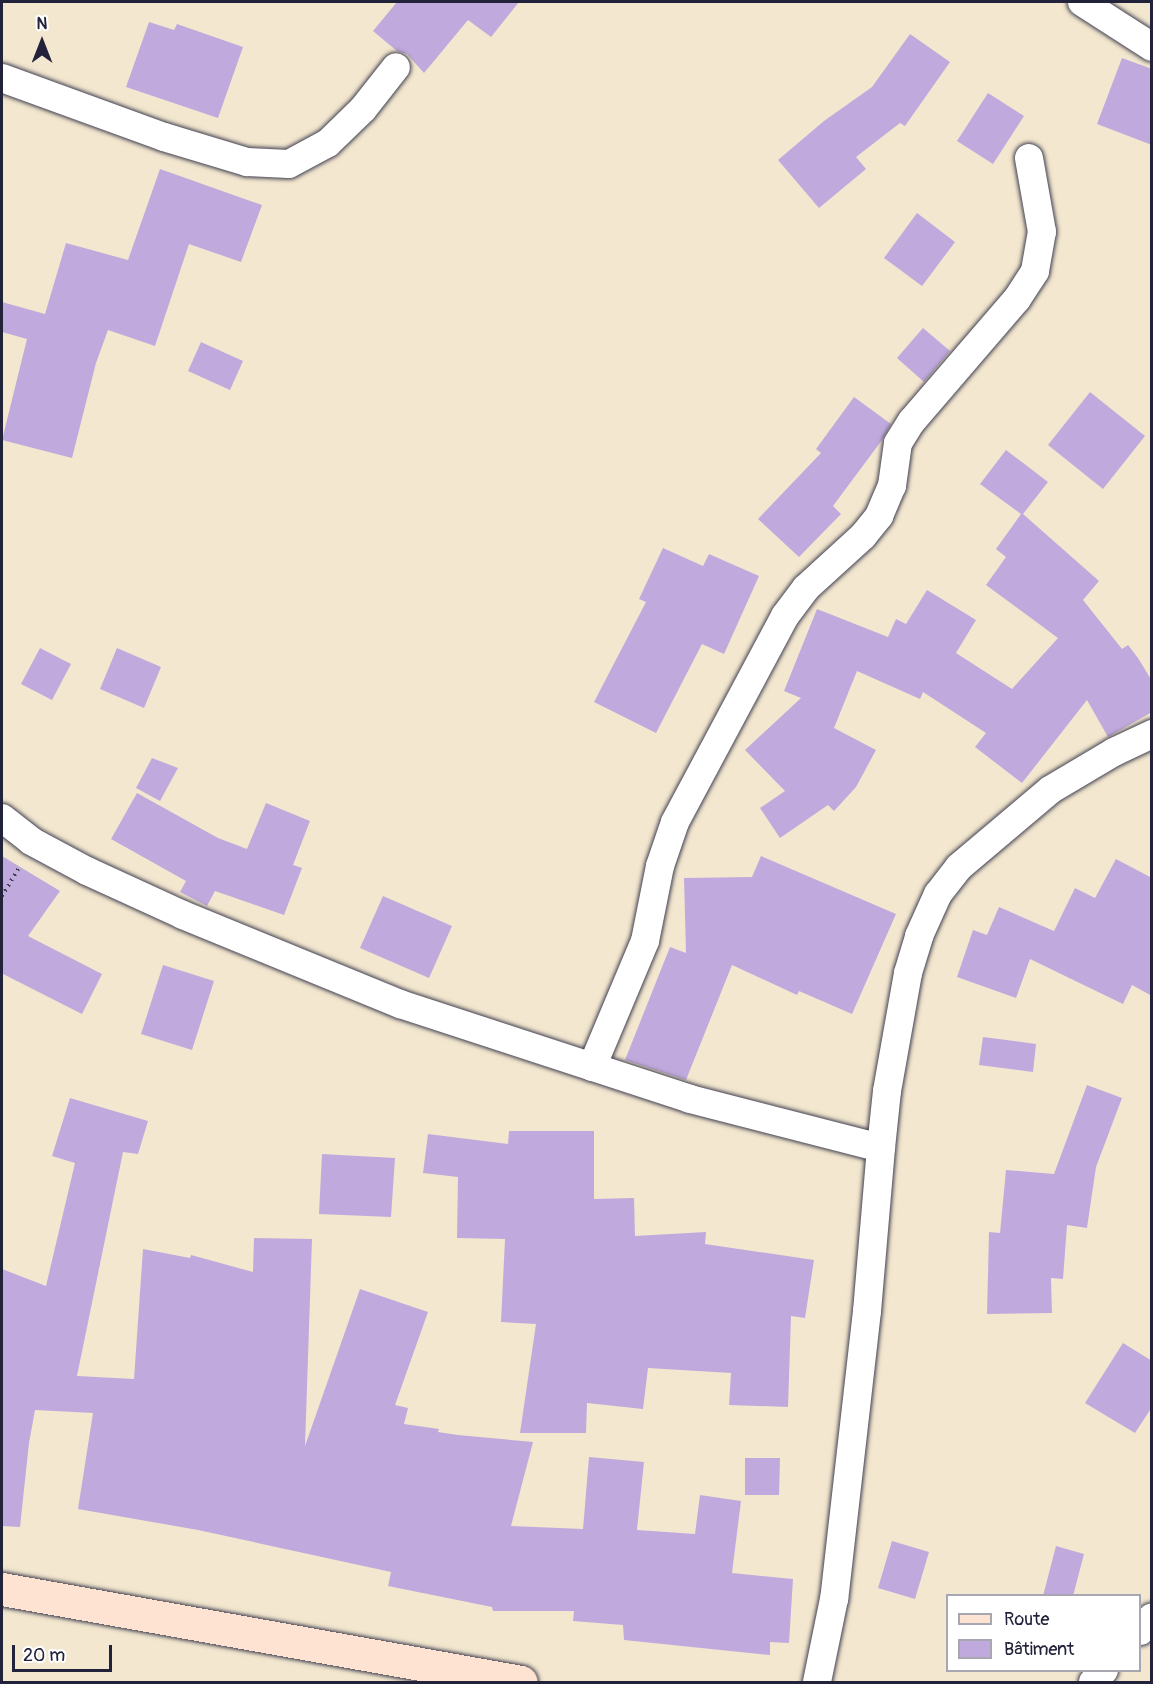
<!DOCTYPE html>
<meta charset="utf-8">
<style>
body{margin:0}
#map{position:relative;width:1153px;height:1684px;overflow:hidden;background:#f3e7cf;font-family:Pangolin,sans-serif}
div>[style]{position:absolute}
.building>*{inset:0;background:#c0aadd}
.path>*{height:4px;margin-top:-2px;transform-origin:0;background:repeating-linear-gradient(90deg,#414051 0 1.5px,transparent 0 6px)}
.roads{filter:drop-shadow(0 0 2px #414051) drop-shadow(0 0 2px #414051)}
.street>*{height:28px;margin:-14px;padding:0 14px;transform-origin:14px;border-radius:14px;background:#fff}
.secondary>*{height:33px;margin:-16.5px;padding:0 16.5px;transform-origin:16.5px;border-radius:16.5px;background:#fee3d2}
span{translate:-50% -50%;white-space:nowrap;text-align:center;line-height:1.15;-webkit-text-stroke:4.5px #fff;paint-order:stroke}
.frame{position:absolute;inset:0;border:3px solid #22223b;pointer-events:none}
.legend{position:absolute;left:946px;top:1594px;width:195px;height:78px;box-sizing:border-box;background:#fff;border:2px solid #a7a7b1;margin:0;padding:8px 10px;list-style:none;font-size:18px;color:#22223b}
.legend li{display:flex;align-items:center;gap:12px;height:30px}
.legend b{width:30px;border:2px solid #a7a7b1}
.north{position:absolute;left:12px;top:12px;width:60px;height:60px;-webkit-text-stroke:4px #fff;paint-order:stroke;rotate:0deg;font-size:16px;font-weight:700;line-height:24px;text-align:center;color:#22223b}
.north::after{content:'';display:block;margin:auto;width:21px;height:27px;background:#22223b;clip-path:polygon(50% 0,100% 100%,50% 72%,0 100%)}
.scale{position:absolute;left:12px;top:1645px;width:100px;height:27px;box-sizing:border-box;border:3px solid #22223b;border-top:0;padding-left:8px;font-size:18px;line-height:21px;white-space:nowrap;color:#22223b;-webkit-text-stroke:4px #fff;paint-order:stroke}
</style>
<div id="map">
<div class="building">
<div style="clip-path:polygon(397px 2px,519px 2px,491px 37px,468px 20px,424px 73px,407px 54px,397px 51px,373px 31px)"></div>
<div style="clip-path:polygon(149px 22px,174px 30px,177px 24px,243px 47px,218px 118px,126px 87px)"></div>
<div style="clip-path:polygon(910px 34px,950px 62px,905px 126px,900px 123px,856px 157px,866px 169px,819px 208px,778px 160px,824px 121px,872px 87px)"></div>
<div style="clip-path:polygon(1122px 58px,1152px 69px,1152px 145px,1097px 124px)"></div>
<div style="clip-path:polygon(988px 93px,1024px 116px,993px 164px,957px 141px)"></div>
<div style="clip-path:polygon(160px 169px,262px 205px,241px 262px,189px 244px,155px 346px,108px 330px,96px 363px,72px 458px,2px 440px,27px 339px,2px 332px,2px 302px,45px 314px,66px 243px,128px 260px)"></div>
<div style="clip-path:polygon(917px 213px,955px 242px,922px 286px,884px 258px)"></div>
<div style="clip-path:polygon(923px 328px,950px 351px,924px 382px,897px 358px)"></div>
<div style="clip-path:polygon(201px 342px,243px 361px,230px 390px,188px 371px)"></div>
<div style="clip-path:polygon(1090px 392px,1145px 436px,1103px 489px,1048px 445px)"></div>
<div style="clip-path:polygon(854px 397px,891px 424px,882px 440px,833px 506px,841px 514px,799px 557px,758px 519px,821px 453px,816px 449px)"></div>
<div style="clip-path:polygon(1006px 450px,1048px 482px,1023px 514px,1099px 581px,1083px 600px,1122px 649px,1128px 645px,1138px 658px,1152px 681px,1152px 712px,1108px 737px,1087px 700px,1022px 783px,975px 747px,986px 733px,923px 692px,920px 699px,857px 671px,834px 728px,876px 750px,856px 787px,834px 811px,828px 805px,780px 838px,760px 808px,785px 791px,745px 750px,801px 698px,784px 691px,817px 609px,888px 637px,896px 619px,906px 624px,927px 590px,976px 620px,956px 653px,1012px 689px,1058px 638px,986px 585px,1006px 557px,996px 549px,1021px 514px,980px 484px)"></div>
<div style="clip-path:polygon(663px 548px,703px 566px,709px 554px,759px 576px,724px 654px,702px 644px,656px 733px,594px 702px,646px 602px,639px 599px)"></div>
<div style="clip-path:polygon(40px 648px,71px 664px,52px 700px,21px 684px)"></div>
<div style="clip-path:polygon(117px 648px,161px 667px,144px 708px,100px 689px)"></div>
<div style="clip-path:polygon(152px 758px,178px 768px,160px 801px,136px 788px)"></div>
<div style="clip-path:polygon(137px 793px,218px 838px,247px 849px,266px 803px,310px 821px,293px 865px,302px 868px,284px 915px,215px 891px,207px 906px,180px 892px,186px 881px,111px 839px)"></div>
<div style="clip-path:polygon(2px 856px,60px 891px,28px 936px,102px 974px,82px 1014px,3px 974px,2px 976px)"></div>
<div style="clip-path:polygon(761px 856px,896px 914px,852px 1014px,799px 991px,797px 995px,732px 965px,686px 1080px,625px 1060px,670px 947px,686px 953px,684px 878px,752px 877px)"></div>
<div style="clip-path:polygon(1116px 859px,1152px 878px,1152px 996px,1132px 985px,1123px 1004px,1030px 959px,1016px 998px,957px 977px,973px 930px,987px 935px,999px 907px,1054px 931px,1075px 888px,1095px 898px)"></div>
<div style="clip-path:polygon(383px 896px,452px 926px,429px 978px,360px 948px)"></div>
<div style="clip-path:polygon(163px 965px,214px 981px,192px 1050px,141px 1034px)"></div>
<div style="clip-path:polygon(983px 1037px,1036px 1044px,1033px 1072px,979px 1065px)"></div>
<div style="clip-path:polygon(1087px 1085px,1122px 1098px,1096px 1167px,1087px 1228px,1067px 1225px,1063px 1279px,1051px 1278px,1052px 1313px,987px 1314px,989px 1232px,1000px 1233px,1006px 1170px,1054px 1174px)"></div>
<div style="clip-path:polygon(70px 1098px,148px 1121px,138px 1154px,123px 1152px,77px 1376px,134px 1379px,143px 1249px,190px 1258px,191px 1255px,253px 1272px,254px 1238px,312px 1239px,305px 1446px,360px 1289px,428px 1312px,395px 1405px,408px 1408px,404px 1424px,439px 1429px,438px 1432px,458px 1435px,533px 1442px,511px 1526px,583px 1529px,589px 1457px,644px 1462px,637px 1530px,695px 1534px,700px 1495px,741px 1501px,732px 1573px,793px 1579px,789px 1643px,770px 1642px,770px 1655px,624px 1640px,623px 1625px,573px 1621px,574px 1611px,493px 1611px,492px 1607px,388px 1586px,391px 1572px,198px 1530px,78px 1509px,93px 1413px,35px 1410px,29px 1443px,20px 1527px,2px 1526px,2px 1269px,46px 1286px,75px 1163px,52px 1156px)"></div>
<div style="clip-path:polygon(509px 1131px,594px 1131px,594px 1199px,634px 1198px,635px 1236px,706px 1232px,705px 1244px,814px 1260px,805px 1318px,791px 1316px,788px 1407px,729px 1405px,731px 1373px,648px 1368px,643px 1409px,587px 1403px,586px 1433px,520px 1433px,536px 1324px,501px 1322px,505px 1239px,457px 1238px,458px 1177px,423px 1173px,428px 1134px,508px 1144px)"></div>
<div style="clip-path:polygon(322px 1154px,395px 1158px,391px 1217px,319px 1214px)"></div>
<div style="clip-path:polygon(1123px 1343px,1152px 1361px,1152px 1407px,1135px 1433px,1085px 1403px)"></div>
<div style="clip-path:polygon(745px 1458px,780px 1458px,779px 1495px,745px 1495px)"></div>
<div style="clip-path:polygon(892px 1541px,929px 1552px,915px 1599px,878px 1588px)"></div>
<div style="clip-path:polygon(1056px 1546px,1084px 1554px,1073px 1596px,1043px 1596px)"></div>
</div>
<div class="path">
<div style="left:2px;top:896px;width:33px;rotate:-59deg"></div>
</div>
<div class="roads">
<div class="street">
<div style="left:1082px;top:2px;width:83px;rotate:32.7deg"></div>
<div style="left:2px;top:78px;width:172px;rotate:20deg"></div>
<div style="left:164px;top:137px;width:87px;rotate:16.8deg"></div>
<div style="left:247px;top:162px;width:42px;rotate:2.7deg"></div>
<div style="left:289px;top:164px;width:44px;rotate:-28.3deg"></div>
<div style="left:328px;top:143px;width:49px;rotate:-44.2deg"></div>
<div style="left:363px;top:109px;width:53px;rotate:-51.8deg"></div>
<div style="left:2px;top:818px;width:37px;rotate:38deg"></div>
<div style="left:31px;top:841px;width:64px;rotate:28.2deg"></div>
<div style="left:87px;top:871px;width:106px;rotate:24.6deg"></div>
<div style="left:183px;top:915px;width:235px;rotate:22.3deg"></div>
<div style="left:400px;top:1004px;width:305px;rotate:18.1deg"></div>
<div style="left:690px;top:1099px;width:197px;rotate:14.4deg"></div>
<div style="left:881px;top:1148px;width:164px;rotate:94.9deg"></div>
<div style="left:867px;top:1311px;width:290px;rotate:96.5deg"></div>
<div style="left:834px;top:1599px;width:85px;rotate:101.6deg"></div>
<div style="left:592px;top:1067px;width:137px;rotate:-67.2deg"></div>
<div style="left:645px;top:941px;width:76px;rotate:-78.7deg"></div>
<div style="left:660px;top:866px;width:46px;rotate:-71.2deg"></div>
<div style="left:675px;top:822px;width:234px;rotate:-61.9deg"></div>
<div style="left:785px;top:616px;width:35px;rotate:-53deg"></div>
<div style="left:806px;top:588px;width:77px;rotate:-42.4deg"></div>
<div style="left:863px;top:536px;width:26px;rotate:-51deg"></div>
<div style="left:879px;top:516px;width:33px;rotate:-67deg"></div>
<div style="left:892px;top:486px;width:43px;rotate:-82.1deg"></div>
<div style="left:898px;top:443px;width:26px;rotate:-58deg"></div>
<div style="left:912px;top:421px;width:161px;rotate:-49.3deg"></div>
<div style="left:1017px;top:299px;width:33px;rotate:-57deg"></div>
<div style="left:1035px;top:271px;width:40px;rotate:-80deg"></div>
<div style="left:1042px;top:232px;width:75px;rotate:-100deg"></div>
<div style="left:881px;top:1148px;width:57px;rotate:-84deg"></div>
<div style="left:887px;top:1091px;width:120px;rotate:-79.9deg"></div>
<div style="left:908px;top:973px;width:39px;rotate:-73deg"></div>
<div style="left:919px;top:936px;width:46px;rotate:-65.7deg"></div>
<div style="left:938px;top:894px;width:34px;rotate:-52deg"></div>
<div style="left:959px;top:867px;width:119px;rotate:-40.2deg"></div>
<div style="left:1050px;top:790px;width:74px;rotate:-30.7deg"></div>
<div style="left:1114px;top:752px;width:42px;rotate:-25.3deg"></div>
<div style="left:1140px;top:1631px;width:18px;rotate:-49deg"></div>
<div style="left:1093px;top:1682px;width:16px;rotate:-47deg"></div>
</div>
<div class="secondary">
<div style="left:2px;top:1589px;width:527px;rotate:10.16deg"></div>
</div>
</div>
<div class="frame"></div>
<ul class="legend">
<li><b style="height:8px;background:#fee3d2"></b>Route</li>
<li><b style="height:16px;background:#c0aadd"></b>Bâtiment</li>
</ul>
<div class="north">N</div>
<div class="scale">20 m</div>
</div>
